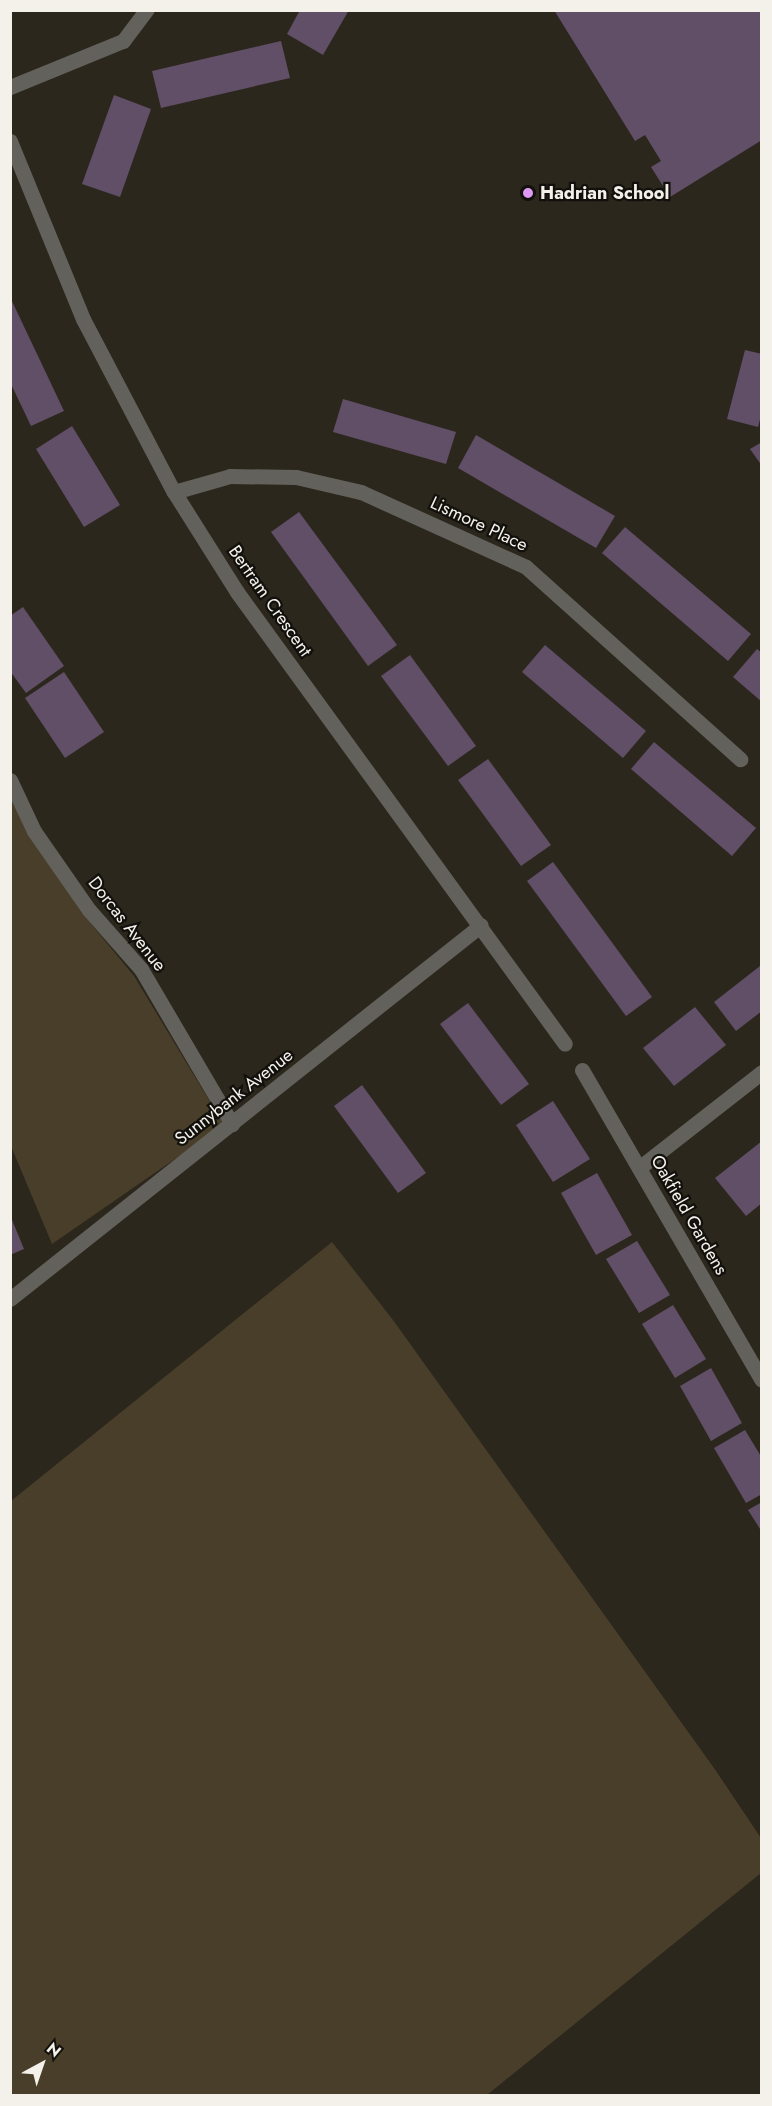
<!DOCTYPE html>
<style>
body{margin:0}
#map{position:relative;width:772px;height:2106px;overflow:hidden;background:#2c271d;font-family:Jost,sans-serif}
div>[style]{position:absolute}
.green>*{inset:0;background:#493e29}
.building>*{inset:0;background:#614e67}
.street>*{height:15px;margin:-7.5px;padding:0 7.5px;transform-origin:7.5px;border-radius:7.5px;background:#63615c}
.dots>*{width:16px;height:16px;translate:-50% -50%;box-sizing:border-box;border:3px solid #12100c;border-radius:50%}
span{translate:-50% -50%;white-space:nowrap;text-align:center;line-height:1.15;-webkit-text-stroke:4.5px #12100c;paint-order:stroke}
.poi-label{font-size:18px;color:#f4f0ea;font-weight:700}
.left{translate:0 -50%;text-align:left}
.street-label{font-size:18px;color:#f4f0ea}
.frame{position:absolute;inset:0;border:12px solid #f4f0ea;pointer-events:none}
.north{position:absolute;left:12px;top:2034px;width:60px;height:60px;-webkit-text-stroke:4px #12100c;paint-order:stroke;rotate:40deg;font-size:16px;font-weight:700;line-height:24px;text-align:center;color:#f4f0ea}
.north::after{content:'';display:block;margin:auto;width:21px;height:27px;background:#f4f0ea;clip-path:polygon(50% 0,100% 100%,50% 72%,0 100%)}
</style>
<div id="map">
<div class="green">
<div style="clip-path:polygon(11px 795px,27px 830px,82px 913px,134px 976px,224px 1125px,52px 1244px,11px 1146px)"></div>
<div style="clip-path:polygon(332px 1242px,393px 1320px,714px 1768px,761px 1838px,761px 1873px,487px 2095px,11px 2095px,11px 1501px)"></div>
</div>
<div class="building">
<div style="clip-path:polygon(300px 10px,349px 10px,323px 55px,287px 34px)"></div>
<div style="clip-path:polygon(554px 10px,762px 10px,762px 140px,670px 197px,651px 167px,661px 161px,645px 135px,635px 141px)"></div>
<div style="clip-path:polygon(281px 41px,290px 78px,161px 108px,152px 71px)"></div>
<div style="clip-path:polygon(114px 95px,151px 109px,120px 197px,82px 184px)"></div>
<div style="clip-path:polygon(10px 297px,64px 411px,31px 426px,10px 382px)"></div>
<div style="clip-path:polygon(745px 350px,762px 354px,762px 412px,758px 427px,727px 419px)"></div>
<div style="clip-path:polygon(343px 399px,456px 432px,446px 464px,333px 432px)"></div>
<div style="clip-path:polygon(72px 426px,120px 505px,84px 527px,36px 449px)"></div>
<div style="clip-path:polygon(476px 435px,615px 516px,596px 548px,458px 468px)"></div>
<div style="clip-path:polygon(762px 442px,762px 466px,750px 449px)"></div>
<div style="clip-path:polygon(299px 512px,397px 645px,368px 666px,271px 532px)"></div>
<div style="clip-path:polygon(625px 527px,751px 634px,728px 661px,602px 553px)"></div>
<div style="clip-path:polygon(23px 607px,64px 666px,26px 693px,10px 671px,10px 616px)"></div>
<div style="clip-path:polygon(545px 645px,646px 731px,623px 758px,522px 672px)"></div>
<div style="clip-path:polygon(757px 649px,762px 653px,762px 702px,733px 677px)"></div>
<div style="clip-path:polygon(410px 655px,476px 746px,448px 766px,381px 676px)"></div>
<div style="clip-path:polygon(64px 672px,104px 732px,65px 758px,25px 698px)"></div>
<div style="clip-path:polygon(654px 742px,756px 828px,732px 856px,631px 769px)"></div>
<div style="clip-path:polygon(488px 759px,551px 845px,521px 866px,458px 780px)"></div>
<div style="clip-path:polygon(553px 862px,652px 997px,626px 1016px,527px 881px)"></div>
<div style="clip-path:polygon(760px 966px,762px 1011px,736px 1031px,714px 1002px)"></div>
<div style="clip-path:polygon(468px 1003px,529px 1084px,501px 1105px,440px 1024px)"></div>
<div style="clip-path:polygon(695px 1007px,726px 1045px,674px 1086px,643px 1048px)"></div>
<div style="clip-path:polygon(362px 1085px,426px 1173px,398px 1193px,334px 1106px)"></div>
<div style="clip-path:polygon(553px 1101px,590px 1159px,553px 1182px,516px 1125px)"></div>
<div style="clip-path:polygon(762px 1141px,762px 1203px,746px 1216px,715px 1178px)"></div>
<div style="clip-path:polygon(597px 1173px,632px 1235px,596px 1255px,561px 1193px)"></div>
<div style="clip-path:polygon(10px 1215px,24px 1249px,10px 1255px)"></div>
<div style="clip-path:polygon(637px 1241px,670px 1295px,639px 1313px,606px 1259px)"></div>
<div style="clip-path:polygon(673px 1305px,706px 1359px,675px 1378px,642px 1324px)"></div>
<div style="clip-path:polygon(711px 1368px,742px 1423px,711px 1441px,680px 1386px)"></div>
<div style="clip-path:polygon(745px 1430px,762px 1458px,762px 1494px,746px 1503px,714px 1448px)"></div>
<div style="clip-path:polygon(762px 1502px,762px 1532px,748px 1510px)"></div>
</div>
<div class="street">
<div style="left:10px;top:87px;width:122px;rotate:-22.2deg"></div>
<div style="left:123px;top:41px;width:39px;rotate:-53deg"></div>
<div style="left:10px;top:141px;width:192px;rotate:67.7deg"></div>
<div style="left:83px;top:319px;width:195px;rotate:62.3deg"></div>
<div style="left:174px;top:492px;width:118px;rotate:57.8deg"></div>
<div style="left:237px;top:592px;width:558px;rotate:54.03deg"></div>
<div style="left:174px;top:492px;width:58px;rotate:-15.9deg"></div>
<div style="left:230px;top:476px;width:66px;rotate:0.9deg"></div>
<div style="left:296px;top:477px;width:67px;rotate:13deg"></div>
<div style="left:361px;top:492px;width:181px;rotate:24.4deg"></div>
<div style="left:526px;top:567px;width:288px;rotate:41.9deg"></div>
<div style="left:10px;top:780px;width:56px;rotate:64.8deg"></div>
<div style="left:34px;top:831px;width:96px;rotate:55.2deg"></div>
<div style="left:89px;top:910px;width:79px;rotate:48.6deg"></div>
<div style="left:141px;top:969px;width:180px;rotate:59.6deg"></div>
<div style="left:582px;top:1070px;width:358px;rotate:59.9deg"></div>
<div style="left:639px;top:1168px;width:156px;rotate:-38deg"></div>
<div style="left:10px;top:1299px;width:601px;rotate:-38.45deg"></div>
</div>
<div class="dots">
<div style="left:528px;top:193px;background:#dd99f3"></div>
</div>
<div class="poi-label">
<span class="left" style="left:540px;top:193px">Hadrian School</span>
</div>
<div class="street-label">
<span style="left:479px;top:524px;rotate:25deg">Lismore Place</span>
<span style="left:270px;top:601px;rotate:55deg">Bertram Crescent</span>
<span style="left:127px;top:924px;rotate:52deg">Dorcas Avenue</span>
<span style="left:234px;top:1097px;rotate:-38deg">Sunnybank Avenue</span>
<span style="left:689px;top:1215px;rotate:60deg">Oakfield Gardens</span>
</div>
<div class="frame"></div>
<div class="north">N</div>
</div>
